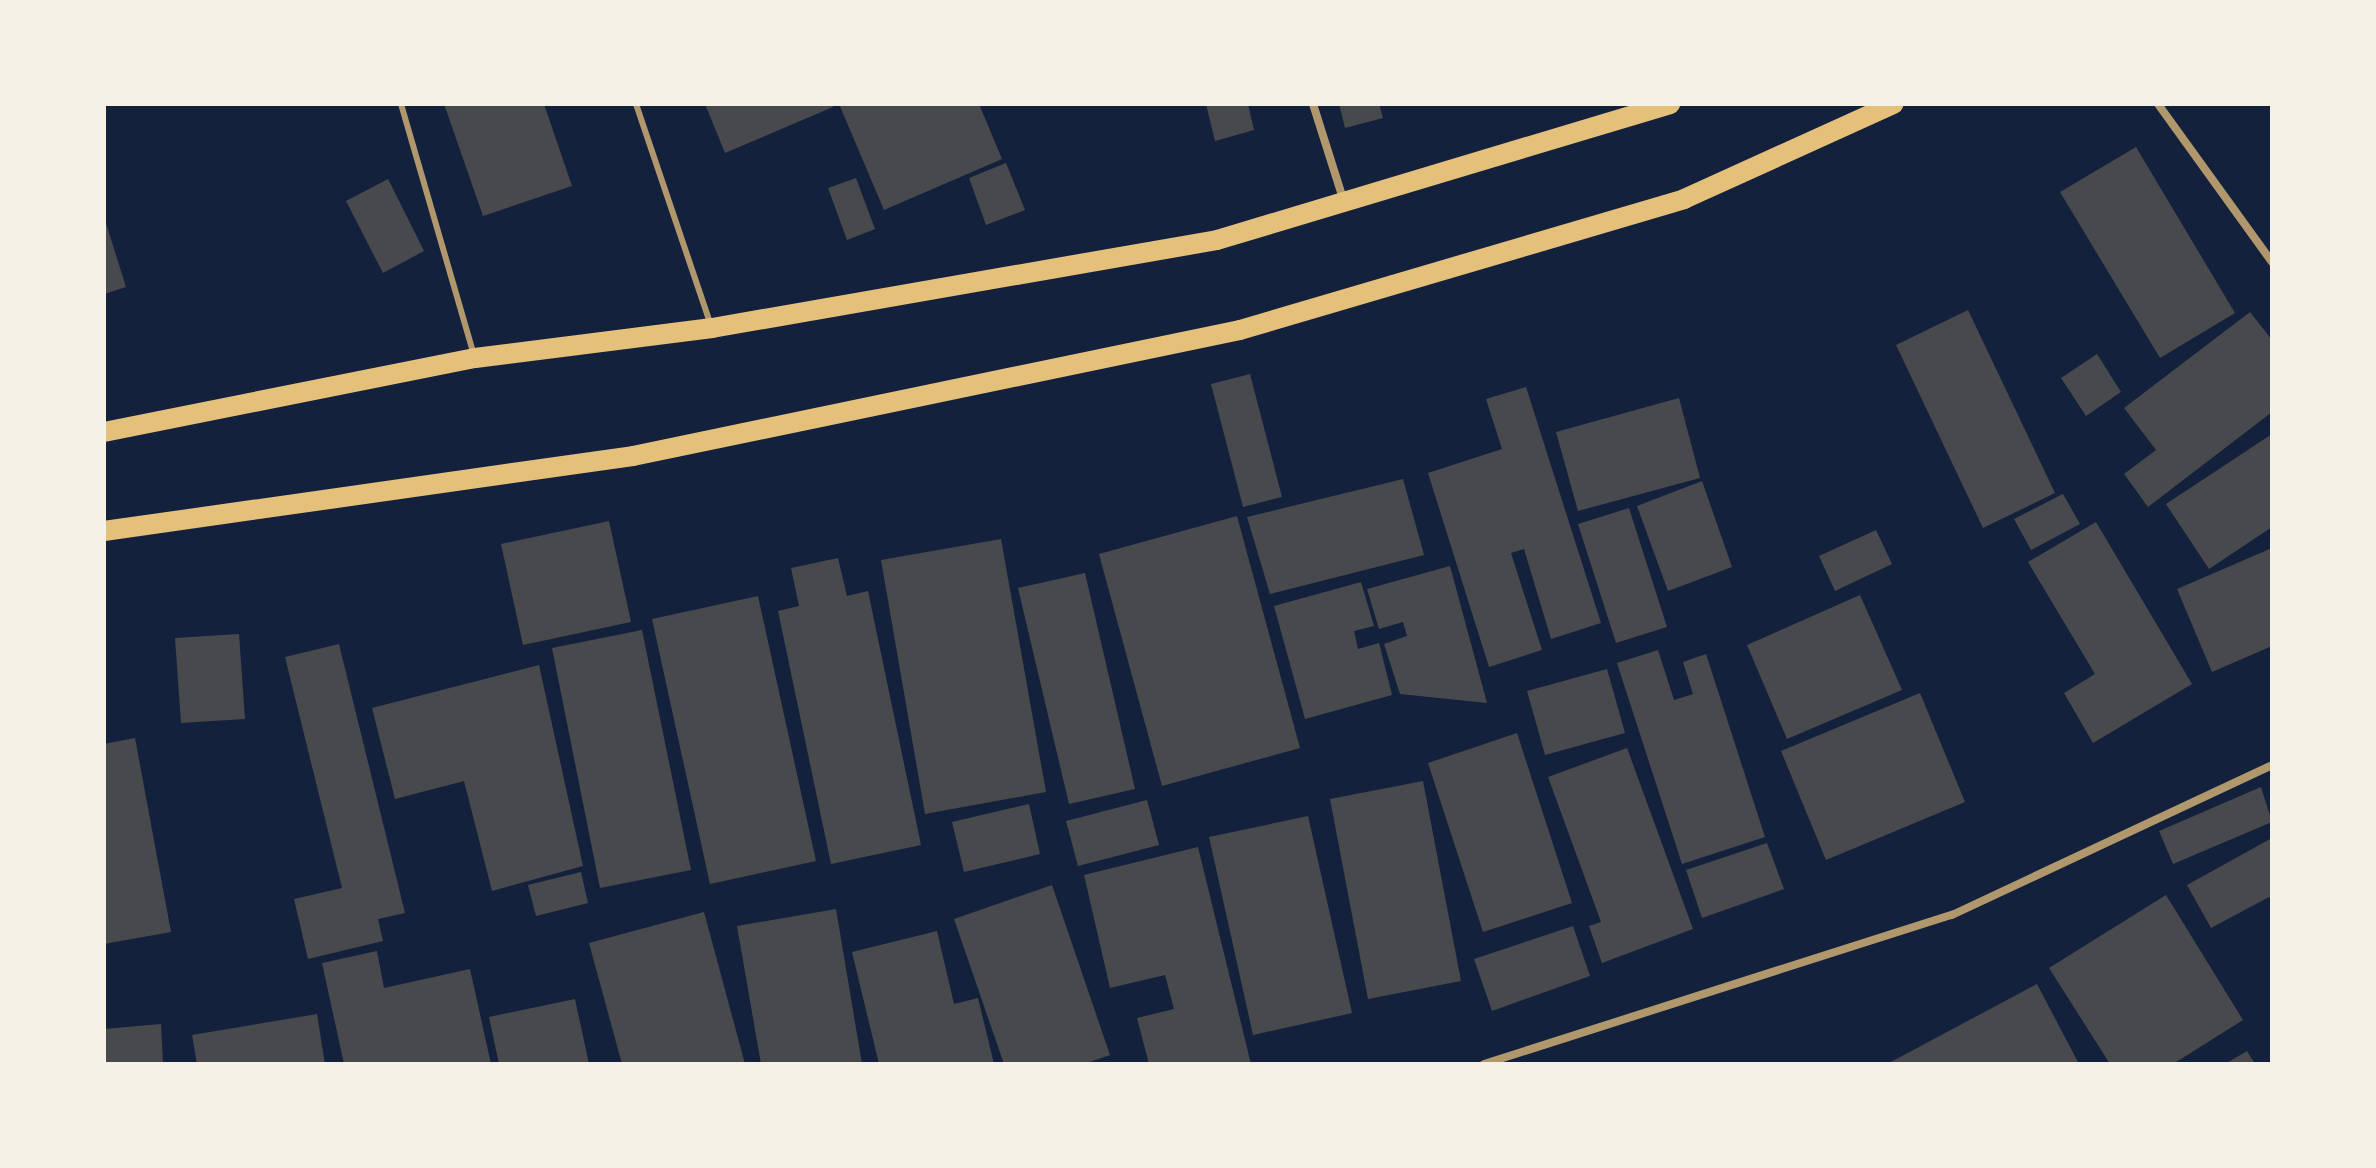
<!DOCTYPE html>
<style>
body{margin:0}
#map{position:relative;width:2376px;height:1168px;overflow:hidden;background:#14213d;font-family:"Noto Sans",sans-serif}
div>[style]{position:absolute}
.building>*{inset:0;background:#48494c}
.service>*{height:6px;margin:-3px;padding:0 3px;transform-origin:3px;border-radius:3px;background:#b1986c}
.minor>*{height:8px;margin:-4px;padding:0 4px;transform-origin:4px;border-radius:4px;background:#b1986c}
.primary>*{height:20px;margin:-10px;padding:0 10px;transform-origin:10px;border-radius:10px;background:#e5c07b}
span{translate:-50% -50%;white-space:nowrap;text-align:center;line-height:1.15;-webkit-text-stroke:7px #f6f1e7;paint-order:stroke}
.frame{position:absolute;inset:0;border:106px solid #f6f1e7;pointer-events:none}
</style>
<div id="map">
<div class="building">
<div style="clip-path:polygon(444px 104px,544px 104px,572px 186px,483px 216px)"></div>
<div style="clip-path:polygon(705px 104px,832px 104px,833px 107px,725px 153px)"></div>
<div style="clip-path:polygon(839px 104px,979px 104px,1002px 159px,884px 210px)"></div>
<div style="clip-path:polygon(1206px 104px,1248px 104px,1254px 130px,1215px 141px)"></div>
<div style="clip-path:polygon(1339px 104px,1379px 104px,1383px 118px,1345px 128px)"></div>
<div style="clip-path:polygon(2136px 147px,2235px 313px,2160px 358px,2060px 192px)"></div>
<div style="clip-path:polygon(1006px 163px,1025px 210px,986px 225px,969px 178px)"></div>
<div style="clip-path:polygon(856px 178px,875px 229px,847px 240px,828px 188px)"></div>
<div style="clip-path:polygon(388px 179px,424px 251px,383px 273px,346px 201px)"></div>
<div style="clip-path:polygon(104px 217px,126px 287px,104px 294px)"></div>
<div style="clip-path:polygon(1968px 310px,2055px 493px,1983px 528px,1896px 345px)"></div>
<div style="clip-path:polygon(2250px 312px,2272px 340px,2272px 412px,2148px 507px,2124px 474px,2156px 450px,2124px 408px)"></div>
<div style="clip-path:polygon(2097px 354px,2121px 392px,2086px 416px,2061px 378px)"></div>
<div style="clip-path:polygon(1250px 374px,1282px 497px,1243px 507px,1211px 384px)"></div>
<div style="clip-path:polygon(1526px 387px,1601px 623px,1551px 639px,1524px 549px,1511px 553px,1542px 650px,1489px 667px,1428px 473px,1502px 449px,1486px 399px)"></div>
<div style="clip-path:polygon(1679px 398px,1700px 478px,1578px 511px,1556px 432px)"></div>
<div style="clip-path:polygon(2272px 434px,2272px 527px,2209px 569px,2166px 504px)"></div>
<div style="clip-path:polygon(1403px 479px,1424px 555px,1270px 594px,1247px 517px)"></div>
<div style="clip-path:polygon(1702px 481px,1732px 567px,1668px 591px,1637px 506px)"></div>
<div style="clip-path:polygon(2063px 494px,2080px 524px,2031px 550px,2014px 519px)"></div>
<div style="clip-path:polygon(1629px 508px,1667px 627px,1616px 643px,1578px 524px)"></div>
<div style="clip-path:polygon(1237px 516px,1300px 748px,1162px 786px,1099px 554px)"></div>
<div style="clip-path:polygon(609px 521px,631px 622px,523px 645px,501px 544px)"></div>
<div style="clip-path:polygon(2096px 522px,2192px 684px,2093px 743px,2064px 693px,2095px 674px,2028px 562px)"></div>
<div style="clip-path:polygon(1876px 530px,1892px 564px,1835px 591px,1819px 556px)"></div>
<div style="clip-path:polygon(1001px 539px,1046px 792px,925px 814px,881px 560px)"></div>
<div style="clip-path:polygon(2272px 548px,2272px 646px,2212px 672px,2177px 589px)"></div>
<div style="clip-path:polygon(838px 558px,847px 596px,868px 591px,921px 845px,831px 864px,778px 611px,799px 606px,791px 568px)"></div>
<div style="clip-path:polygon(1450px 566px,1487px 703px,1400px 694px,1384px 644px,1407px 636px,1403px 622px,1379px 629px,1367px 589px)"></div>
<div style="clip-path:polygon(1085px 573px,1135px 789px,1069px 804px,1018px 588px)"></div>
<div style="clip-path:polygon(1361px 582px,1374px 626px,1354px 631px,1358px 649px,1379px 643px,1392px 695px,1305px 719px,1274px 606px)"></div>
<div style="clip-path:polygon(1860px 595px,1902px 690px,1787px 739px,1747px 645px)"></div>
<div style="clip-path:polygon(758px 596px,816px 861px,710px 884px,652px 619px)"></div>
<div style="clip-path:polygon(642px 630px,691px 870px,600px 888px,552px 648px)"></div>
<div style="clip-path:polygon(239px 634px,245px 719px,181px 723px,175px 638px)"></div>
<div style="clip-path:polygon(339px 644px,405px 913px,378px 919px,383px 941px,308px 959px,294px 899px,342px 888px,285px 657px)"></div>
<div style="clip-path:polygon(1658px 650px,1674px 700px,1693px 694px,1683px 662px,1706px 654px,1765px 837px,1682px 864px,1617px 663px)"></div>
<div style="clip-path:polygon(539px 665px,583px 866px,492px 891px,464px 781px,395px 799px,372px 708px)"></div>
<div style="clip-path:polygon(1607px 669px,1625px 733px,1545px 755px,1527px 691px)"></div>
<div style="clip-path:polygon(1920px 693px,1965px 802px,1826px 860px,1781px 751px)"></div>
<div style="clip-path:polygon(1517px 733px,1572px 903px,1483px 932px,1428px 763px)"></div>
<div style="clip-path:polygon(135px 738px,171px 932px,104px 944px,104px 744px)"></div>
<div style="clip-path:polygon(1627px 748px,1693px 929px,1602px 963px,1589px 926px,1601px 922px,1548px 777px)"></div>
<div style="clip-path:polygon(1423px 781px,1461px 981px,1368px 999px,1330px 799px)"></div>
<div style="clip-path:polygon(2261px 787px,2272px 822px,2173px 864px,2159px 831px)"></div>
<div style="clip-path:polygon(1147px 800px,1159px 845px,1078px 866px,1066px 821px)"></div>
<div style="clip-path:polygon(1029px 804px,1040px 854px,964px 872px,952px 822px)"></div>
<div style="clip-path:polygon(1308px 816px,1352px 1013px,1253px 1035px,1209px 837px)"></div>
<div style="clip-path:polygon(2272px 838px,2272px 902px,2269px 897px,2211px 928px,2187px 885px)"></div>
<div style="clip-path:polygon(1767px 843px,1784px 889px,1702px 918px,1686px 870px)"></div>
<div style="clip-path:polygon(1198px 847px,1251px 1064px,1149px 1064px,1137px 1018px,1174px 1009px,1165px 975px,1110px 988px,1084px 875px)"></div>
<div style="clip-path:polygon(581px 872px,588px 903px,536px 916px,528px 885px)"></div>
<div style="clip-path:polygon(1052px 885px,1110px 1055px,1084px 1064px,1004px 1064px,954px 919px)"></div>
<div style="clip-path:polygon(2166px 895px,2243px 1020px,2173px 1064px,2110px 1064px,2049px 968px)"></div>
<div style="clip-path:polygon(836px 909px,862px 1064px,761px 1064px,737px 926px)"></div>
<div style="clip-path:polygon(704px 912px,745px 1064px,622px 1064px,589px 943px)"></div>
<div style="clip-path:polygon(1573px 926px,1590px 976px,1492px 1011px,1474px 959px)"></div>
<div style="clip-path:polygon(937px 931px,954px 1004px,978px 998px,994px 1064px,879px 1064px,852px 952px)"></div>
<div style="clip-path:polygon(377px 951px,384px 988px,470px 969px,491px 1064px,344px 1064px,322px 963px)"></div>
<div style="clip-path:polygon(2037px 984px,2079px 1064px,1887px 1064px)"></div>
<div style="clip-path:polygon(575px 999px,589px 1064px,499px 1064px,489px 1017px)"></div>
<div style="clip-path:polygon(317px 1014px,325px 1064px,197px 1064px,192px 1035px)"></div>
<div style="clip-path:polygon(161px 1024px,163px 1064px,104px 1064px,104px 1029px)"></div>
<div style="clip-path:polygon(2247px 1051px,2255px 1064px,2225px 1064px)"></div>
</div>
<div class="service">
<div style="left:401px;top:104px;width:261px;rotate:73.8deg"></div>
<div style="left:636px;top:104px;width:233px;rotate:71.3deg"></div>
</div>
<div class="minor">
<div style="left:1313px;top:104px;width:103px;rotate:72.4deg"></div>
<div style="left:2158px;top:104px;width:195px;rotate:54.2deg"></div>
<div style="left:1484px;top:1064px;width:491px;rotate:-17.7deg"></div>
<div style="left:1952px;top:915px;width:353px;rotate:-25.1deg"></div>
</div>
<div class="primary">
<div style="left:104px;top:432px;width:378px;rotate:-11.3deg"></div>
<div style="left:475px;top:358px;width:239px;rotate:-7.2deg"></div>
<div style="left:712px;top:328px;width:513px;rotate:-9.88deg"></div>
<div style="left:1217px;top:240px;width:473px;rotate:-16.7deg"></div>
<div style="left:104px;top:531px;width:534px;rotate:-8.07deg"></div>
<div style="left:633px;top:456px;width:620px;rotate:-11.73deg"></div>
<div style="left:1240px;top:330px;width:463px;rotate:-16.4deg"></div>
<div style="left:1684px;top:199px;width:230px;rotate:-24.4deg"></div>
</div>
<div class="frame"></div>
</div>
